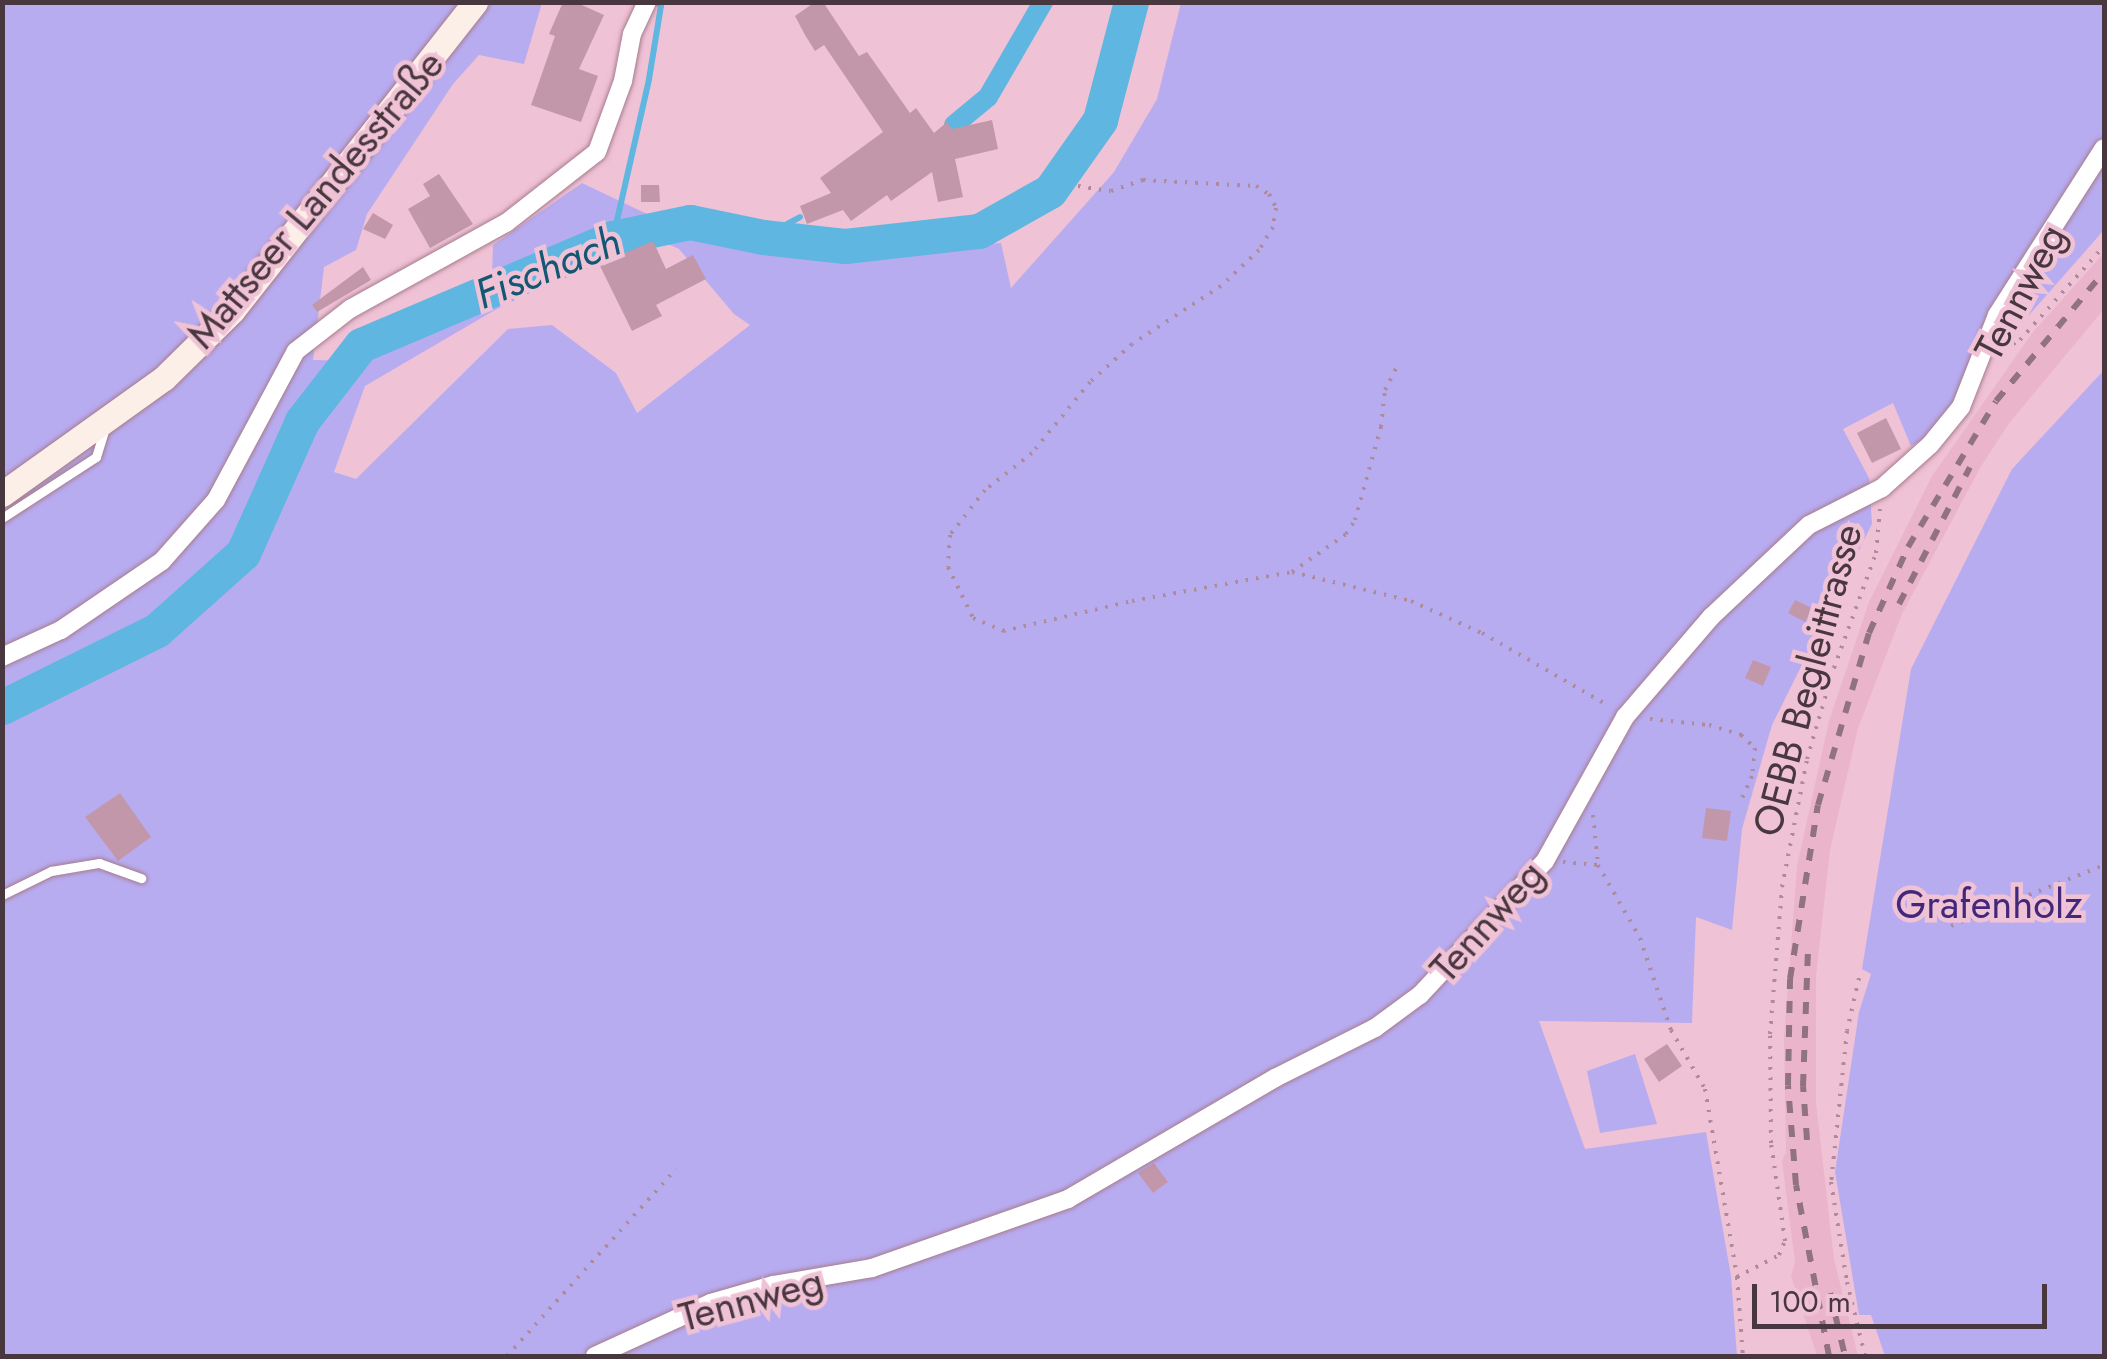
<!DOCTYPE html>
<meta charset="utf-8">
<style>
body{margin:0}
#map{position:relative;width:2107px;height:1359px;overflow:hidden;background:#f0c2d5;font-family:Jost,sans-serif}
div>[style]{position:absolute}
.built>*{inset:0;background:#eab5cb}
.green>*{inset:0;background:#b8acf1}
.stream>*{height:6px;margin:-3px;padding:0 3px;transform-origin:3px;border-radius:3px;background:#5fb6e0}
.canal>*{height:20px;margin:-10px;padding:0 10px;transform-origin:10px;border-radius:10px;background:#5fb6e0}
.river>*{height:35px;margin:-17.5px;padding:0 17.5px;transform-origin:17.5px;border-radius:17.5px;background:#5fb6e0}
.building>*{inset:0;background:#c297a9}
.path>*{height:4px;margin-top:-2px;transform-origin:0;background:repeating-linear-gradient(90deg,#ae8b9a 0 2.5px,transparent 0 10.5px)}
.roads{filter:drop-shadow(0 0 2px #a77c8e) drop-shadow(0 0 2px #a77c8e)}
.lane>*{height:9px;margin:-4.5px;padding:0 4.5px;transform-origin:4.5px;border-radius:4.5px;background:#fff}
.street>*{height:18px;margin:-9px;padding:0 9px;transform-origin:9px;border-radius:9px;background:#fff}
.secondary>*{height:25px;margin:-12.5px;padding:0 12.5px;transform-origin:12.5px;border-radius:12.5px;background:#fcefe8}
.rail>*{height:6px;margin-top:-3px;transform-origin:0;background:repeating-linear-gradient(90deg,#91737f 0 12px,transparent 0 24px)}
span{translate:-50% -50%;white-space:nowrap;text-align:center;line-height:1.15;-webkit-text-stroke:9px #f0c2d5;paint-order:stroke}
.street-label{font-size:40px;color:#49373f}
.park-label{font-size:40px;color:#41287b}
.water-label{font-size:42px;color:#135774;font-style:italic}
.frame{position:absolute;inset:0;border:5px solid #49373f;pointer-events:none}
.scale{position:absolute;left:1752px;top:1284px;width:295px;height:45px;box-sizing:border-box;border:5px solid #49373f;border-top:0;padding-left:12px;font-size:30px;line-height:35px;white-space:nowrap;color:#49373f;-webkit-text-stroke:8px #f0c2d5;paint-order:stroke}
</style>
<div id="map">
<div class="built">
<div style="clip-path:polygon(2104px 253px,2104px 309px,2010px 422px,1980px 468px,1902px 614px,1858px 728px,1830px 850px,1816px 976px,1816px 1103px,1834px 1259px,1858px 1356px,1817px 1356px,1791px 1276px,1795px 1262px,1782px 1161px,1786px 1152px,1784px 1038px,1797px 866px,1829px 721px,1869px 602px,1932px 476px,2033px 332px)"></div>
</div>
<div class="green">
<div style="clip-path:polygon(evenodd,472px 2px,481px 16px,491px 3px,542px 3px,524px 64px,479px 55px,453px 84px,367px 214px,356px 250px,324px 267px,313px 360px,368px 361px,491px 302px,493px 245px,582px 183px,689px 234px,805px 259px,1001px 243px,1011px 288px,1114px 172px,1157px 99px,1181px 3px,2104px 3px,2104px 230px,2016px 330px,1995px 340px,1931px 435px,1911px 446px,1893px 403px,1843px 429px,1869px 478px,1872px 524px,1772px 725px,1742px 829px,1732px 930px,1696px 917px,1692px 1023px,1539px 1021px,1585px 1149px,1706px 1132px,1731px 1276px,1737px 1356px,3px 1356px,2px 3px,472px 2px,655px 238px,679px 249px,734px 314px,750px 325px,637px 413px,616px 373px,552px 325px,508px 329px,356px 479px,334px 472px,365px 386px,495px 310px,620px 248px,655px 238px)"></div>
<div style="clip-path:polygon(2104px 370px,2104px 1356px,1885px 1356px,1871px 1315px,1859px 1315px,1835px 1172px,1859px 1012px,1871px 974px,1862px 969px,1911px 669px,2012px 469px)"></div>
<div style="clip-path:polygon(1635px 1054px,1657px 1124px,1600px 1133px,1587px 1071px)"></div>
</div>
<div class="stream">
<div style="left:763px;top:237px;width:42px;rotate:-28.4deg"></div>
<div style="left:613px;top:238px;width:163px;rotate:-77.2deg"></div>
<div style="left:649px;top:79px;width:74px;rotate:-80.7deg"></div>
<div style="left:661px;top:6px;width:6px;rotate:-141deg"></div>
</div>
<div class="canal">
<div style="left:954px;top:125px;width:44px;rotate:-39.5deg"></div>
<div style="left:988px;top:97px;width:110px;rotate:-59.9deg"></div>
</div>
<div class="river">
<div style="left:2px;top:707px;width:173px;rotate:-26.4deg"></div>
<div style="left:157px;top:630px;width:115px;rotate:-41.8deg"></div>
<div style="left:243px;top:553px;width:145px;rotate:-65.9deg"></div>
<div style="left:302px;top:421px;width:96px;rotate:-52.2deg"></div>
<div style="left:361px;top:345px;width:274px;rotate:-23deg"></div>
<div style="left:613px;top:238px;width:79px;rotate:-11.7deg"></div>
<div style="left:690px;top:222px;width:75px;rotate:11.6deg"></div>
<div style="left:763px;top:237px;width:82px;rotate:6.3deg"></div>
<div style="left:845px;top:246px;width:135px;rotate:-6.4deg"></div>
<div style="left:979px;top:231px;width:81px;rotate:-29.4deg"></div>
<div style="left:1050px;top:191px;width:87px;rotate:-54.8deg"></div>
<div style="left:1100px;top:120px;width:122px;rotate:-75.3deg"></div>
</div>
<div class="building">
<div style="clip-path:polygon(563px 2px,575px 2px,604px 15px,579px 69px,598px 76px,581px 122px,531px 105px,555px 36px,549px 34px)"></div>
<div style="clip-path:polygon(815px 2px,823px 2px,859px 56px,867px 52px,910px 113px,916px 108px,934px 133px,947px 122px,952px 129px,992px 120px,998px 149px,955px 159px,963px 197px,938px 202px,932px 172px,891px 201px,887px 195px,851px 221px,843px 210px,807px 224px,800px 206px,831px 193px,820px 178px,883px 132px,824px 45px,815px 51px,805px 35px,795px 16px)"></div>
<div style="clip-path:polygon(439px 174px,473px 224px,430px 248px,408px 209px,430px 196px,423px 184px)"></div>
<div style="clip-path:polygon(641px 185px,659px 185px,660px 202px,641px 202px)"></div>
<div style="clip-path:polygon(373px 213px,393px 225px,385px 239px,363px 229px)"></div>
<div style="clip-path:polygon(653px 241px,666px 269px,693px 255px,706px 279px,656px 305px,662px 316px,632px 331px,599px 264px)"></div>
<div style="clip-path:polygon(363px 267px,371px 280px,317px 312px,312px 305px)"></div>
<div style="clip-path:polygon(1886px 418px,1901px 449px,1872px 463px,1857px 433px)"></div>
<div style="clip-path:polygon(1795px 600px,1812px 608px,1805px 622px,1788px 613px)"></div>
<div style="clip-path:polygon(1753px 660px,1771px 667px,1763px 686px,1745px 678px)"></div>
<div style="clip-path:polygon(120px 793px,151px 837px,118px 861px,85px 817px)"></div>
<div style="clip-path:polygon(1706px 808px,1731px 811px,1727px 841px,1702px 838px)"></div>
<div style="clip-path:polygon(1667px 1044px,1682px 1066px,1659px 1082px,1644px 1059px)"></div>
<div style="clip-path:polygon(1154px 1163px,1168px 1182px,1153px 1193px,1138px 1173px)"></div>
</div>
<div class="path">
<div style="left:1078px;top:186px;width:33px;rotate:9deg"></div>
<div style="left:1111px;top:191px;width:34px;rotate:-19deg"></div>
<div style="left:1143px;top:180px;width:113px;rotate:3deg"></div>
<div style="left:1256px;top:186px;width:15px;rotate:32deg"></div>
<div style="left:1269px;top:194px;width:16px;rotate:63deg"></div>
<div style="left:1276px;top:208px;width:19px;rotate:99deg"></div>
<div style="left:1273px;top:227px;width:27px;rotate:121deg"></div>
<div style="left:1259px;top:250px;width:52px;rotate:136.5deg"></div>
<div style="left:1221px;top:286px;width:106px;rotate:146.9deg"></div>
<div style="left:1132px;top:344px;width:57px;rotate:137.9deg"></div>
<div style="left:1090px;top:382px;width:92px;rotate:129.2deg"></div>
<div style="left:1032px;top:453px;width:60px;rotate:141.8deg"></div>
<div style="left:985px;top:490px;width:57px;rotate:127.9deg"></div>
<div style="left:950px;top:535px;width:32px;rotate:94deg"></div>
<div style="left:948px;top:567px;width:57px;rotate:63.9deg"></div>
<div style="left:973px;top:618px;width:33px;rotate:23deg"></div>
<div style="left:1003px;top:631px;width:132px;rotate:-13.1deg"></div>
<div style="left:1132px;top:601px;width:163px;rotate:-10.3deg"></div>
<div style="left:1292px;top:572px;width:122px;rotate:13.7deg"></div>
<div style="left:1411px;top:601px;width:78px;rotate:24.3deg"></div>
<div style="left:1482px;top:633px;width:146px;rotate:29.9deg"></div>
<div style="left:2004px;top:349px;width:18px;rotate:-29deg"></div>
<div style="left:2020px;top:340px;width:126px;rotate:-48.2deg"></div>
<div style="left:1292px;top:572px;width:66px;rotate:-35.1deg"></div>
<div style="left:1346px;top:534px;width:17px;rotate:-57deg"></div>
<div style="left:1355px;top:520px;width:97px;rotate:-74.4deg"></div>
<div style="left:1381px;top:427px;width:37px;rotate:-84deg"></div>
<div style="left:1385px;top:390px;width:27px;rotate:-63deg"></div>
<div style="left:1650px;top:719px;width:59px;rotate:5.8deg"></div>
<div style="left:1709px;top:725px;width:34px;rotate:17deg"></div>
<div style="left:1741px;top:735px;width:19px;rotate:43deg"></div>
<div style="left:1755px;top:748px;width:28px;rotate:96deg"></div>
<div style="left:1752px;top:776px;width:30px;rotate:114deg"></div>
<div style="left:1593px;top:815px;width:50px;rotate:84.3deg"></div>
<div style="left:1598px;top:865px;width:84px;rotate:60.1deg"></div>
<div style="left:1640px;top:938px;width:97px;rotate:71.4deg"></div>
<div style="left:1671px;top:1030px;width:68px;rotate:60deg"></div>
<div style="left:1705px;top:1089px;width:191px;rotate:80.3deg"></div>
<div style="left:1737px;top:1277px;width:79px;rotate:85.7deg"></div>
<div style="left:1563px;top:862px;width:35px;rotate:5deg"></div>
<div style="left:1951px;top:926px;width:165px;rotate:-21.7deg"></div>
<div style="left:1859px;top:978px;width:54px;rotate:102.8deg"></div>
<div style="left:1847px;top:1031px;width:152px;rotate:96deg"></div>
<div style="left:1831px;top:1182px;width:101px;rotate:80.9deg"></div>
<div style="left:1847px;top:1282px;width:76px;rotate:76.3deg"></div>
<div style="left:1737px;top:1277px;width:47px;rotate:-27.6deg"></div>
<div style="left:1779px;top:1255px;width:15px;rotate:-67deg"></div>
<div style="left:1785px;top:1241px;width:99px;rotate:-98.1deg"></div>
<div style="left:1771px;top:1143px;width:109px;rotate:-90.5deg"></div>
<div style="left:1770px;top:1034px;width:147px;rotate:-85.3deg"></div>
<div style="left:1782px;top:887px;width:130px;rotate:-78.9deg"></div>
<div style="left:1807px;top:759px;width:95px;rotate:-73.5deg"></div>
<div style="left:1834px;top:668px;width:122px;rotate:-69.9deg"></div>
<div style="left:1876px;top:553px;width:44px;rotate:-84.8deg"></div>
<div style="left:507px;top:1356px;width:252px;rotate:-47.9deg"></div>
</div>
<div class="roads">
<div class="lane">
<div style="left:2px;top:518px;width:112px;rotate:-33deg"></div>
<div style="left:96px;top:457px;width:31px;rotate:-73deg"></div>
<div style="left:2px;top:895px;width:55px;rotate:-26.1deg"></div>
<div style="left:51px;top:871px;width:49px;rotate:-9.5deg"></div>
<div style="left:99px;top:863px;width:45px;rotate:19.7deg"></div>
</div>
<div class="street">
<div style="left:2px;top:657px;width:65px;rotate:-24.6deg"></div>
<div style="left:61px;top:630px;width:122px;rotate:-34.3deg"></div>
<div style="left:162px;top:561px;width:81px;rotate:-48.5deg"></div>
<div style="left:216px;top:500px;width:169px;rotate:-61.8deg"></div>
<div style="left:296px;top:351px;width:68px;rotate:-37.9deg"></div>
<div style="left:350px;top:309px;width:178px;rotate:-28.9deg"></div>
<div style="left:506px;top:223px;width:115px;rotate:-38deg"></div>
<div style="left:597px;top:152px;width:76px;rotate:-69.9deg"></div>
<div style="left:623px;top:81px;width:48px;rotate:-79.2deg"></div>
<div style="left:632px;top:34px;width:35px;rotate:-65deg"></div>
<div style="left:595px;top:1356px;width:128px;rotate:-24.6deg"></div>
<div style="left:711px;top:1303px;width:65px;rotate:-16.2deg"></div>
<div style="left:773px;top:1285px;width:100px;rotate:-9.7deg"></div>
<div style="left:872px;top:1268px;width:208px;rotate:-19.4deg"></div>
<div style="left:1068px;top:1199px;width:240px;rotate:-30.3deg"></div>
<div style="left:1275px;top:1078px;width:112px;rotate:-26.6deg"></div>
<div style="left:1375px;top:1028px;width:56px;rotate:-36.3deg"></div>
<div style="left:1420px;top:995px;width:183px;rotate:-47deg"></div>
<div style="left:1545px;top:861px;width:165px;rotate:-60.9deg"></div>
<div style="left:1625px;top:717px;width:132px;rotate:-49.3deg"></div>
<div style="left:1711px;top:617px;width:134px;rotate:-43.2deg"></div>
<div style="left:1809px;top:525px;width:82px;rotate:-26.9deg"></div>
<div style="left:1882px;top:488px;width:64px;rotate:-41.9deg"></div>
<div style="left:1930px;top:445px;width:49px;rotate:-50.8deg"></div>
<div style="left:1961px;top:407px;width:99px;rotate:-68.6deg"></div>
<div style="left:1997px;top:315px;width:198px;rotate:-57.4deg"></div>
</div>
<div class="secondary">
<div style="left:2px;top:494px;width:199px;rotate:-35.6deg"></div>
<div style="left:164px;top:378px;width:95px;rotate:-44.6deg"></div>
<div style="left:232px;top:311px;width:393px;rotate:-51.8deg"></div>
</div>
</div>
<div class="rail">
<div style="left:1899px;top:604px;width:154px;rotate:-62.6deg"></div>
<div style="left:1807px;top:1140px;width:54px;rotate:-94.2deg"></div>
<div style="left:1803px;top:1086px;width:136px;rotate:-87.9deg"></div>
<div style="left:1830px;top:1293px;width:65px;rotate:76.6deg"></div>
<div style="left:1829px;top:1356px;width:174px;rotate:-100.9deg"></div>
<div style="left:1796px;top:1185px;width:100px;rotate:-94.6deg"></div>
<div style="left:1788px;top:1085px;width:106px;rotate:-88.9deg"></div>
<div style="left:1790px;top:979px;width:176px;rotate:-80.9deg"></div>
<div style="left:1818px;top:805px;width:179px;rotate:-73.5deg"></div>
<div style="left:1869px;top:633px;width:94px;rotate:-65.6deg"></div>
<div style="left:1908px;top:547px;width:170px;rotate:-58.9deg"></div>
<div style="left:1996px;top:401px;width:168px;rotate:-50.1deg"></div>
</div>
<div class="street-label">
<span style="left:315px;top:199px;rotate:-50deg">Mattseer Landesstraße</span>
<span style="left:2020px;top:292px;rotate:-62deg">Tennweg</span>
<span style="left:1807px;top:680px;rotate:-75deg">OEBB Begleittrasse</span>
<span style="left:1487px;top:921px;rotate:-48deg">Tennweg</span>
<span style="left:751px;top:1299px;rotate:-15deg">Tennweg</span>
</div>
<div class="park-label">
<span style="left:1989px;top:904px">Grafenholz</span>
</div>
<div class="water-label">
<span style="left:548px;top:268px;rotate:-22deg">Fischach</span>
</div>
<div class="frame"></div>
<div class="scale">100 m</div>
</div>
